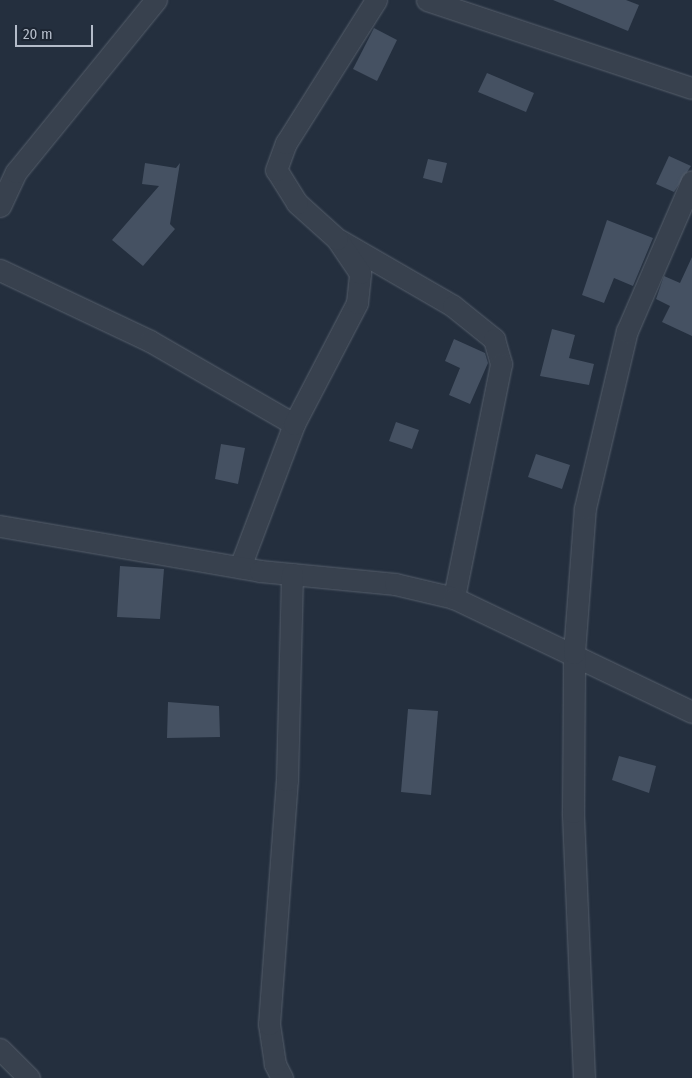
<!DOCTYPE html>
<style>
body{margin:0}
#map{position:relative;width:692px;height:1078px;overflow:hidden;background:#242f3e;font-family:"Fira Sans Condensed",sans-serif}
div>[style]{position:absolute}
.building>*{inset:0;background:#455162}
.roads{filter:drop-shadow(0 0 1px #565f6c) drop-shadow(0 0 1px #565f6c)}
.minor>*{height:21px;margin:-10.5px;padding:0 10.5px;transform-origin:10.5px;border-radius:10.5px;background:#38414e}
span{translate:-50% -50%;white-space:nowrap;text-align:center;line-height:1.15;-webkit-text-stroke:4.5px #1d2633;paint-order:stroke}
.scale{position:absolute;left:15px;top:25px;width:78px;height:22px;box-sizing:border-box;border:2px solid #b4bcc9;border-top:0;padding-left:6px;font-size:15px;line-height:18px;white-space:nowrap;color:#b4bcc9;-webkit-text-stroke:4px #1d2633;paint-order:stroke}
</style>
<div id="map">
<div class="building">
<div style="clip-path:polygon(553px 0,626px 0,639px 5px,628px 31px)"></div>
<div style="clip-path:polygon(374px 28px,397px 40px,377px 81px,353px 69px)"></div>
<div style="clip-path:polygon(487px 73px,534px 93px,526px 112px,478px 92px)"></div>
<div style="clip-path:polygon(669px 156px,691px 166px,674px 192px,656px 184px)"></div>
<div style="clip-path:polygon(428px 159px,447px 163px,442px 183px,423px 178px)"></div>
<div style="clip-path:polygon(145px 163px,176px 168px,180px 163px,170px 224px,175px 229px,143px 266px,112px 240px,159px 186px,142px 184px)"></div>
<div style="clip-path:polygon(607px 220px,653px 238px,633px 286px,614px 278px,604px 303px,582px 295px)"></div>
<div style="clip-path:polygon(692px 257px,692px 336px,662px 322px,670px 306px,656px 299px,664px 276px,680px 283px)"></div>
<div style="clip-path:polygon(552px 329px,575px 335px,569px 358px,594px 364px,589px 385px,540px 376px)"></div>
<div style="clip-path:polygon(454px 339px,485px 353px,488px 363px,470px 404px,449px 395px,460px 368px,445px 361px)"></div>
<div style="clip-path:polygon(396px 422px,419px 430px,412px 449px,389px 441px)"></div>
<div style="clip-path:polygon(221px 444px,245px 448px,238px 484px,215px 479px)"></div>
<div style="clip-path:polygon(536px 454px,570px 465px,562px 489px,528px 477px)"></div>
<div style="clip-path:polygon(120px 566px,164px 569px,160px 619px,117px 617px)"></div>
<div style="clip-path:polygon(168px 702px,219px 706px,220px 737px,167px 738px)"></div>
<div style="clip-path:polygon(408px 709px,438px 711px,431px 795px,401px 792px)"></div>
<div style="clip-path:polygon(619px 756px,656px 766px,649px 793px,612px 780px)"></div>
</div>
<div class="roads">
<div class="minor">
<div style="left:427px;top:0;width:279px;rotate:18.4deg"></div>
<div style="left:0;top:206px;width:38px;rotate:-65deg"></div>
<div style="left:16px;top:172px;width:222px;rotate:-50.9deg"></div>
<div style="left:341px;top:241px;width:129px;rotate:30.1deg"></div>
<div style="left:453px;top:306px;width:53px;rotate:38.8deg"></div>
<div style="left:494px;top:339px;width:26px;rotate:74deg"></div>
<div style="left:501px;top:364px;width:239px;rotate:101.4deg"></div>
<div style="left:0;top:270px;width:166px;rotate:25.3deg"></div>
<div style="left:150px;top:341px;width:166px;rotate:30deg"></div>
<div style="left:294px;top:424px;width:153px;rotate:110.7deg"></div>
<div style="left:294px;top:424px;width:136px;rotate:-62.5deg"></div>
<div style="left:357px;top:303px;width:30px;rotate:-84deg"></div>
<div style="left:360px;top:273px;width:41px;rotate:-124.1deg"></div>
<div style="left:337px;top:239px;width:54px;rotate:-138deg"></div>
<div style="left:297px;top:203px;width:39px;rotate:-122deg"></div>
<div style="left:276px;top:170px;width:29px;rotate:-70deg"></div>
<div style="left:286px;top:143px;width:169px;rotate:-57.8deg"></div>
<div style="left:0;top:526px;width:264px;rotate:9.8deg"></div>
<div style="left:260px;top:571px;width:136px;rotate:5.5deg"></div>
<div style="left:395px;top:584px;width:61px;rotate:13.3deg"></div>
<div style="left:454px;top:598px;width:264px;rotate:25.6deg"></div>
<div style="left:0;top:1049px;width:41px;rotate:45deg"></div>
<div style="left:282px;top:1078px;width:16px;rotate:-117deg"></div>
<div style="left:275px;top:1064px;width:40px;rotate:-98.5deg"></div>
<div style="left:269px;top:1024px;width:245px;rotate:-85.8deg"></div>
<div style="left:287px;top:780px;width:206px;rotate:-88.6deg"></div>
<div style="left:584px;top:1078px;width:266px;rotate:-92.4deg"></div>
<div style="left:573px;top:812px;width:159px;rotate:-89.6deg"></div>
<div style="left:574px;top:653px;width:145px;rotate:-85.7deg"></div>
<div style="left:585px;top:508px;width:182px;rotate:-76.7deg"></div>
<div style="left:627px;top:331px;width:163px;rotate:-66.6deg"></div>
</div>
</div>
<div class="scale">20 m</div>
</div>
